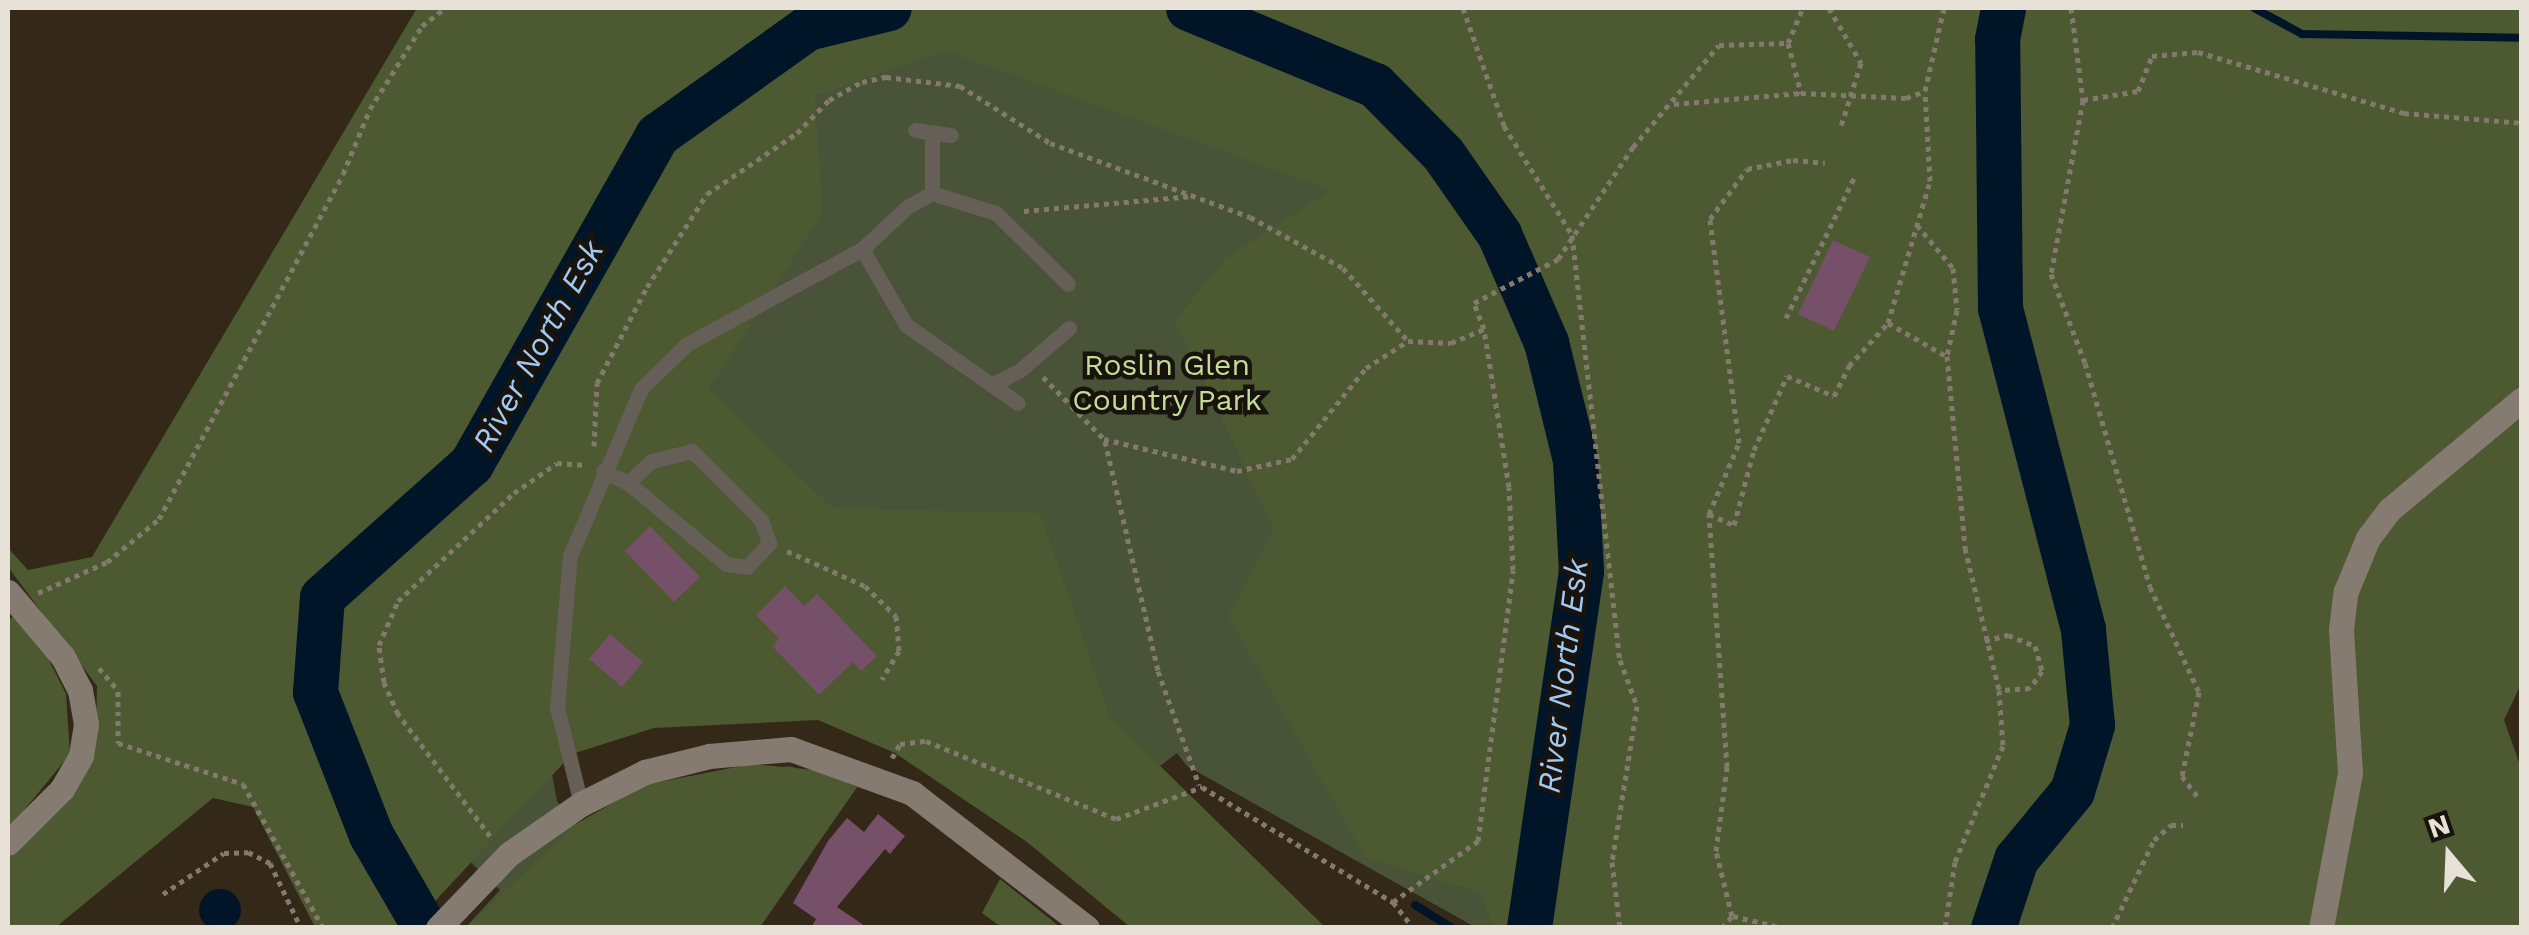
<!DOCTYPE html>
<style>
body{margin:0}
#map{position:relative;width:2529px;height:935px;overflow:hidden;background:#342919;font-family:"Work Sans",sans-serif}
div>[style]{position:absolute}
.green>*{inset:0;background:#495337}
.forest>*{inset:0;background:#4c5931}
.water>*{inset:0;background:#011529}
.round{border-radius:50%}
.stream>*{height:8px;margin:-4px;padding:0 4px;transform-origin:4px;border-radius:4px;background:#011529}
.river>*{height:45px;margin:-22.5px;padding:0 22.5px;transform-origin:22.5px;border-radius:22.5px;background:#011529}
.building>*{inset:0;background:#764f68}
.path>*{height:5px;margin-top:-2.5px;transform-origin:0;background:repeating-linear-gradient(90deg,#837a6d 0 5px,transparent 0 10px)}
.lane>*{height:15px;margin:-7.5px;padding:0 7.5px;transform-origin:7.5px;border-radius:7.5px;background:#655f58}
.secondary>*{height:25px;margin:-12.5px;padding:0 12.5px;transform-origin:12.5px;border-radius:12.5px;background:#867b70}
span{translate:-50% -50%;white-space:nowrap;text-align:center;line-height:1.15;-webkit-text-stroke:9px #18130c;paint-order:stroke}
.park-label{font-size:30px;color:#c5dc97}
.water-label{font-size:32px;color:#a0caf5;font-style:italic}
.frame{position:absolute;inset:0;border:10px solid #e8e1d7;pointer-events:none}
.north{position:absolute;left:2399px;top:805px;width:100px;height:100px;-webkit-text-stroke:8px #18130c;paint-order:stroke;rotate:341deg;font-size:28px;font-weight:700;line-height:40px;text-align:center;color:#e8e1d7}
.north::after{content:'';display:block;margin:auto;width:35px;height:45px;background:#e8e1d7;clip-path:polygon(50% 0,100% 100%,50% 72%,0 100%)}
</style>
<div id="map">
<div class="green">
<div style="clip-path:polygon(938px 8px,1368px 95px,1512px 927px,1475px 927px,1187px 766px,1177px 753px,1144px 778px,904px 597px,542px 719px,557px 801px,575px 825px,645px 785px,790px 766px,857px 787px,760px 927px,466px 927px,500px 890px,428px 822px,663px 146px)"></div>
</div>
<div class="forest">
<div style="clip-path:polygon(417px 8px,2521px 8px,2522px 682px,2504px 720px,2521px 768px,2521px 927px,1493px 927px,1481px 893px,1365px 857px,1228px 616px,1274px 530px,1175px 320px,1225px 259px,1330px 190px,946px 51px,815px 96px,823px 213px,709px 388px,832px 508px,1040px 513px,1110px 717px,1325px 927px,1130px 927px,1027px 842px,895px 753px,818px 720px,654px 728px,572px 754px,411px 927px,315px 927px,253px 807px,213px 798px,56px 927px,8px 927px,8px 859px,62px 806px,96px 729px,97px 686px,8px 567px,8px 548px,28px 570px,92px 557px)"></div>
<div style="clip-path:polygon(13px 616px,47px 656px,66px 694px,70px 754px,8px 830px,8px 622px)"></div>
<div style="clip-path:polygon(751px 764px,815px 770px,857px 787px,760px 927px,467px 927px,574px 825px,645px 785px)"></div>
<div style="clip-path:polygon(1000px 879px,1060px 927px,1001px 927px,982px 913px)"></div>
</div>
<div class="water">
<div class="round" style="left:199px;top:889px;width:42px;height:42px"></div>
</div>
<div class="stream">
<div style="left:2254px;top:8px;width:55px;rotate:28.4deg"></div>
<div style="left:2302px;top:34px;width:220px;rotate:1deg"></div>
<div style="left:1415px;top:905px;width:44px;rotate:31.9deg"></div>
</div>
<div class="river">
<div style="left:1188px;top:8px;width:202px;rotate:22.4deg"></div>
<div style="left:1375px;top:85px;width:97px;rotate:45.4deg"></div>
<div style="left:1443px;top:154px;width:98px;rotate:55deg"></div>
<div style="left:1499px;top:234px;width:118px;rotate:66.5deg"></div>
<div style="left:1546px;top:342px;width:122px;rotate:76.2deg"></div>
<div style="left:1575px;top:460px;width:111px;rotate:86.9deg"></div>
<div style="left:1581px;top:571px;width:361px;rotate:98.3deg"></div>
<div style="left:425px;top:928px;width:108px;rotate:-120.1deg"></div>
<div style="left:371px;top:835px;width:154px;rotate:-111.4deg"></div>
<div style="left:315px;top:692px;width:95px;rotate:-85.8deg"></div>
<div style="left:322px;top:597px;width:200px;rotate:-41.8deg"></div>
<div style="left:471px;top:464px;width:378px;rotate:-60.5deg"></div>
<div style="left:657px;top:135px;width:184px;rotate:-35.5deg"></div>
<div style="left:807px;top:28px;width:84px;rotate:-13.7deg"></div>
<div style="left:1993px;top:928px;width:73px;rotate:-71.6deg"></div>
<div style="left:2016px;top:859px;width:88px;rotate:-50.5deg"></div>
<div style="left:2072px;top:791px;width:69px;rotate:-73.1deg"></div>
<div style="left:2092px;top:725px;width:96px;rotate:-95.4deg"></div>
<div style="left:2083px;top:629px;width:332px;rotate:-104.5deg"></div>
<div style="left:2000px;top:308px;width:269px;rotate:-90.6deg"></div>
<div style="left:1997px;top:39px;width:32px;rotate:-79deg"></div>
</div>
<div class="building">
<div style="clip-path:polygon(1833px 240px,1870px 257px,1834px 331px,1798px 314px)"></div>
<div style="clip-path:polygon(650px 526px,700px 577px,674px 602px,625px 551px)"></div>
<div style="clip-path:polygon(785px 586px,804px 606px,817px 594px,877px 656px,861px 671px,853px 662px,819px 695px,772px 646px,779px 639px,756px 615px)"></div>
<div style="clip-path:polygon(610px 634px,643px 662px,622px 687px,589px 659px)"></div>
<div style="clip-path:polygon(878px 814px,905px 836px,890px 854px,885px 849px,837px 907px,868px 928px,811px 928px,816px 919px,793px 903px,828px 841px,847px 818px,864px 832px)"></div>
</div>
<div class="path">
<div style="left:1463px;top:8px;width:125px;rotate:70.8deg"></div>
<div style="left:1504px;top:126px;width:128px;rotate:58deg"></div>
<div style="left:1572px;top:235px;width:428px;rotate:83.6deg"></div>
<div style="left:1620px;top:660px;width:49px;rotate:69.7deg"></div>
<div style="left:1637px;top:706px;width:158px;rotate:99.1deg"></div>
<div style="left:1612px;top:862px;width:66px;rotate:83.1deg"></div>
<div style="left:1829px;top:8px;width:64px;rotate:59.8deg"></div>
<div style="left:1861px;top:63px;width:66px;rotate:107.6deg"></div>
<div style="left:2071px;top:8px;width:93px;rotate:82.6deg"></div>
<div style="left:2083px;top:100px;width:177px;rotate:100.4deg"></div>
<div style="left:2051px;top:274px;width:95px;rotate:69.1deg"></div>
<div style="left:2085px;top:363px;width:233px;rotate:73.8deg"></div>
<div style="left:2150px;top:587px;width:116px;rotate:65deg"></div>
<div style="left:2199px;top:692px;width:86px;rotate:101.4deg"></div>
<div style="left:2182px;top:776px;width:25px;rotate:53deg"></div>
<div style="left:1788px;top:43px;width:52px;rotate:75.4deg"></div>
<div style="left:2083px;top:100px;width:56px;rotate:-9.3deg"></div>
<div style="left:2138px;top:91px;width:38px;rotate:-68deg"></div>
<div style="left:2152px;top:56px;width:46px;rotate:-5deg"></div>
<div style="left:2198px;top:52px;width:215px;rotate:16.5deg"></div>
<div style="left:2404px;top:113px;width:118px;rotate:4.8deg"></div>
<div style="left:1674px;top:104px;width:127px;rotate:-5deg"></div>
<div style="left:1801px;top:93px;width:105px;rotate:2.7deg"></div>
<div style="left:1906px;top:98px;width:20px;rotate:-20deg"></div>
<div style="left:1925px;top:91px;width:85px;rotate:-77.1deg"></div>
<div style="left:1024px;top:211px;width:169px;rotate:-5.1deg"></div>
<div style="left:1917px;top:225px;width:56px;rotate:50.1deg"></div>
<div style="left:1953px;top:268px;width:42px;rotate:84.6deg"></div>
<div style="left:1957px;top:310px;width:47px;rotate:102.3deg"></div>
<div style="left:1947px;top:356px;width:193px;rotate:84.6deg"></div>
<div style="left:1965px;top:548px;width:146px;rotate:76.5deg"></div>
<div style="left:1999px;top:690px;width:56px;rotate:85.9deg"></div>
<div style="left:2003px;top:746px;width:126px;rotate:112.5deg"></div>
<div style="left:1955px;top:862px;width:67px;rotate:98.6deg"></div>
<div style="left:1786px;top:318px;width:158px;rotate:-64.1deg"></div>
<div style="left:1888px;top:323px;width:67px;rotate:29.6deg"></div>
<div style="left:1043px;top:377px;width:87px;rotate:45.5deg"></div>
<div style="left:1104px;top:439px;width:137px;rotate:13.5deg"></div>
<div style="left:1237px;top:471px;width:56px;rotate:-12.3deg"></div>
<div style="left:1292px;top:459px;width:117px;rotate:-50.9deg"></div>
<div style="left:1366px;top:368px;width:50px;rotate:-32.7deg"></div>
<div style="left:1105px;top:441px;width:236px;rotate:77deg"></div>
<div style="left:1158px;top:671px;width:121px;rotate:70.2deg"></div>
<div style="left:594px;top:446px;width:63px;rotate:-87.3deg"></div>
<div style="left:597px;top:383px;width:108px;rotate:-62.5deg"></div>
<div style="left:647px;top:287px;width:111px;rotate:-57.2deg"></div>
<div style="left:707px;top:194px;width:109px;rotate:-34.1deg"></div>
<div style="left:797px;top:133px;width:46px;rotate:-45.9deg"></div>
<div style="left:829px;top:100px;width:38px;rotate:-29deg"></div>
<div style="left:862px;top:82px;width:25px;rotate:-12deg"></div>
<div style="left:886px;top:77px;width:75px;rotate:6.9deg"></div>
<div style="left:960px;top:86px;width:107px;rotate:32.3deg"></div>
<div style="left:1050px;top:143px;width:213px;rotate:20.3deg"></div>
<div style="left:1250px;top:217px;width:106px;rotate:28.7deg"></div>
<div style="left:1343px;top:268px;width:98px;rotate:48.3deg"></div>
<div style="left:1408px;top:341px;width:43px;rotate:2.7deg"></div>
<div style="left:1451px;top:343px;width:36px;rotate:-23deg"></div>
<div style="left:1484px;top:329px;width:28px;rotate:-111deg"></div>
<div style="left:1474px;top:303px;width:95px;rotate:-27.6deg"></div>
<div style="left:1558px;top:259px;width:135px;rotate:-56.2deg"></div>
<div style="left:1633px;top:147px;width:133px;rotate:-49.9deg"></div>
<div style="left:1719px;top:45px;width:69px;rotate:-1.7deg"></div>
<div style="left:1788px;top:43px;width:38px;rotate:-67deg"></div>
<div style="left:1709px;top:514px;width:27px;rotate:24deg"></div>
<div style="left:1734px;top:525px;width:78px;rotate:-75.1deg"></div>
<div style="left:1754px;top:450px;width:81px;rotate:-66deg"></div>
<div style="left:1787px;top:376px;width:51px;rotate:23.1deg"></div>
<div style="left:1834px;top:396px;width:34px;rotate:-63deg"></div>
<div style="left:1849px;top:366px;width:58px;rotate:-47.8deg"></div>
<div style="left:1888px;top:323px;width:148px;rotate:-73.5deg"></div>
<div style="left:1930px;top:181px;width:90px;rotate:-93.2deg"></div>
<div style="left:787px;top:551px;width:85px;rotate:24.2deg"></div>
<div style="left:865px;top:586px;width:43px;rotate:44.1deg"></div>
<div style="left:896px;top:616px;width:35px;rotate:85deg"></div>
<div style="left:899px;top:651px;width:33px;rotate:121deg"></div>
<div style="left:38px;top:593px;width:76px;rotate:-24.2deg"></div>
<div style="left:107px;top:562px;width:67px;rotate:-39.6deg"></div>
<div style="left:159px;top:519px;width:391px;rotate:-61.9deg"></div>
<div style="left:343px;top:174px;width:70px;rotate:-67.4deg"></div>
<div style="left:370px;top:109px;width:98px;rotate:-57.9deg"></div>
<div style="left:422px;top:26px;width:29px;rotate:-38deg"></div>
<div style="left:1985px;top:641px;width:24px;rotate:-15deg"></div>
<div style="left:2008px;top:635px;width:29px;rotate:22deg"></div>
<div style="left:2035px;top:646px;width:26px;rotate:74deg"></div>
<div style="left:2042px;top:671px;width:21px;rotate:125deg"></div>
<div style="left:2030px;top:688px;width:31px;rotate:176deg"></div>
<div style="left:99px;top:668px;width:30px;rotate:50deg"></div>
<div style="left:118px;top:691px;width:52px;rotate:90deg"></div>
<div style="left:118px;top:743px;width:132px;rotate:18.2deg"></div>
<div style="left:243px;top:784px;width:165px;rotate:60.9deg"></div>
<div style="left:892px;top:758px;width:16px;rotate:-60deg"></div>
<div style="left:900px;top:744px;width:26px;rotate:-7deg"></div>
<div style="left:926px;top:741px;width:205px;rotate:22.3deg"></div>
<div style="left:1116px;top:819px;width:92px;rotate:-20.4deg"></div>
<div style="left:1202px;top:787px;width:223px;rotate:31.1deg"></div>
<div style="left:1393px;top:902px;width:33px;rotate:52deg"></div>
<div style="left:490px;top:836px;width:153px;rotate:-127deg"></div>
<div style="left:398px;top:714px;width:35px;rotate:-114deg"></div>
<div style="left:384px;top:682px;width:37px;rotate:-98deg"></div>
<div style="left:379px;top:645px;width:48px;rotate:-66.6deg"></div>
<div style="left:398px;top:601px;width:158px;rotate:-43deg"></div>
<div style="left:514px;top:493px;width:52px;rotate:-34.9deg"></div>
<div style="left:557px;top:463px;width:29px;rotate:4deg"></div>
<div style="left:163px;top:894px;width:73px;rotate:-33.9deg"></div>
<div style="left:224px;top:853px;width:24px;rotate:-2deg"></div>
<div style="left:248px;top:852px;width:25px;rotate:27deg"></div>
<div style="left:270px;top:863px;width:72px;rotate:64.5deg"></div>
<div style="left:1393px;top:902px;width:105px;rotate:-35.7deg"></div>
<div style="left:1478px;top:841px;width:273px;rotate:-82.6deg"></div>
<div style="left:1513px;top:570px;width:83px;rotate:-92.8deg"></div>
<div style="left:1509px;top:487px;width:160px;rotate:-99deg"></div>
<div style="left:1733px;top:916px;width:52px;rotate:13.2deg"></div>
<div style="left:1722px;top:928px;width:16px;rotate:-50deg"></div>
<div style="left:1732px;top:916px;width:67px;rotate:-103.8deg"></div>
<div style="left:1716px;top:851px;width:85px;rotate:-82.5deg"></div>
<div style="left:1727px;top:767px;width:254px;rotate:-94.1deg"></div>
<div style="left:1709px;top:514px;width:77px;rotate:-67.1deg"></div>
<div style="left:1739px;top:443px;width:226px;rotate:-97.4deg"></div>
<div style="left:1710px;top:219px;width:62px;rotate:-53.5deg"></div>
<div style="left:1747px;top:169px;width:47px;rotate:-11.1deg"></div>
<div style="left:1793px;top:160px;width:32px;rotate:5deg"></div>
<div style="left:2112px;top:928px;width:98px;rotate:-64.5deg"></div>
<div style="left:2154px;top:840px;width:23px;rotate:-41deg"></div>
<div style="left:2171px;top:825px;width:12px"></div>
</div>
<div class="lane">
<div style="left:915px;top:130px;width:36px;rotate:8deg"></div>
<div style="left:932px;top:193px;width:60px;rotate:-90deg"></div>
<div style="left:862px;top:249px;width:88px;rotate:59.9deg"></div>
<div style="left:906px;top:325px;width:136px;rotate:34.9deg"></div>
<div style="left:993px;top:384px;width:29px;rotate:-27deg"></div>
<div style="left:1019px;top:371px;width:66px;rotate:-40.7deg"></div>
<div style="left:603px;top:471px;width:28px;rotate:26deg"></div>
<div style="left:628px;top:483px;width:127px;rotate:39.6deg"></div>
<div style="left:726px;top:564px;width:21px;rotate:8deg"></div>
<div style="left:747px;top:567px;width:33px;rotate:-47deg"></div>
<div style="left:769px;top:543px;width:24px;rotate:-109deg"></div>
<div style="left:761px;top:520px;width:98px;rotate:-135deg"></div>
<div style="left:692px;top:451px;width:42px;rotate:166.3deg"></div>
<div style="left:651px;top:461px;width:32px;rotate:136deg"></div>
<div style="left:581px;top:804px;width:100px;rotate:-103.9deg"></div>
<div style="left:557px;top:707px;width:152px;rotate:-85.1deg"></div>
<div style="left:570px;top:556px;width:181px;rotate:-67deg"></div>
<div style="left:641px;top:389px;width:64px;rotate:-44.4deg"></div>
<div style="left:687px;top:344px;width:199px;rotate:-28.5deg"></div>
<div style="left:862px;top:249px;width:62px;rotate:-43deg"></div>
<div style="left:907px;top:207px;width:29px;rotate:-29deg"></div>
<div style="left:932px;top:193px;width:67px;rotate:17.4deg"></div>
<div style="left:996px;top:213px;width:101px;rotate:44.6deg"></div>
</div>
<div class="secondary">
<div style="left:8px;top:592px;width:85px;rotate:49.8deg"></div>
<div style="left:63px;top:657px;width:37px;rotate:63deg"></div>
<div style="left:80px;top:690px;width:35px;rotate:80deg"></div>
<div style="left:86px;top:724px;width:32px;rotate:99deg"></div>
<div style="left:81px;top:756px;width:38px;rotate:120deg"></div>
<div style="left:62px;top:789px;width:76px;rotate:135deg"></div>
<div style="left:438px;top:928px;width:103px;rotate:-46.2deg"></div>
<div style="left:509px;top:854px;width:88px;rotate:-34.8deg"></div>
<div style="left:581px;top:804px;width:72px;rotate:-26.6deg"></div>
<div style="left:645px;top:772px;width:66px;rotate:-14deg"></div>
<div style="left:709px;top:756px;width:82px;rotate:-4.9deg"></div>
<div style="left:791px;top:749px;width:129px;rotate:20deg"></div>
<div style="left:912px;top:793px;width:221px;rotate:37.6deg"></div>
<div style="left:2321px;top:928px;width:158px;rotate:-79.4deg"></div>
<div style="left:2350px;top:773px;width:144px;rotate:-93.6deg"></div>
<div style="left:2341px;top:629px;width:38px;rotate:-83deg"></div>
<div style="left:2346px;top:591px;width:57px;rotate:-67.5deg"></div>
<div style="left:2368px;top:538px;width:35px;rotate:-53deg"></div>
<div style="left:2389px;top:510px;width:173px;rotate:-39.8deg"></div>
</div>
<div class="park-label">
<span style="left:1167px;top:382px">Roslin Glen<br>Country Park</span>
</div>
<div class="water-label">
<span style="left:538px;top:346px;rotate:-61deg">River North Esk</span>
<span style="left:1563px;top:676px;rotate:-83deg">River North Esk</span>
</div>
<div class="frame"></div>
<div class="north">N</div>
</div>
